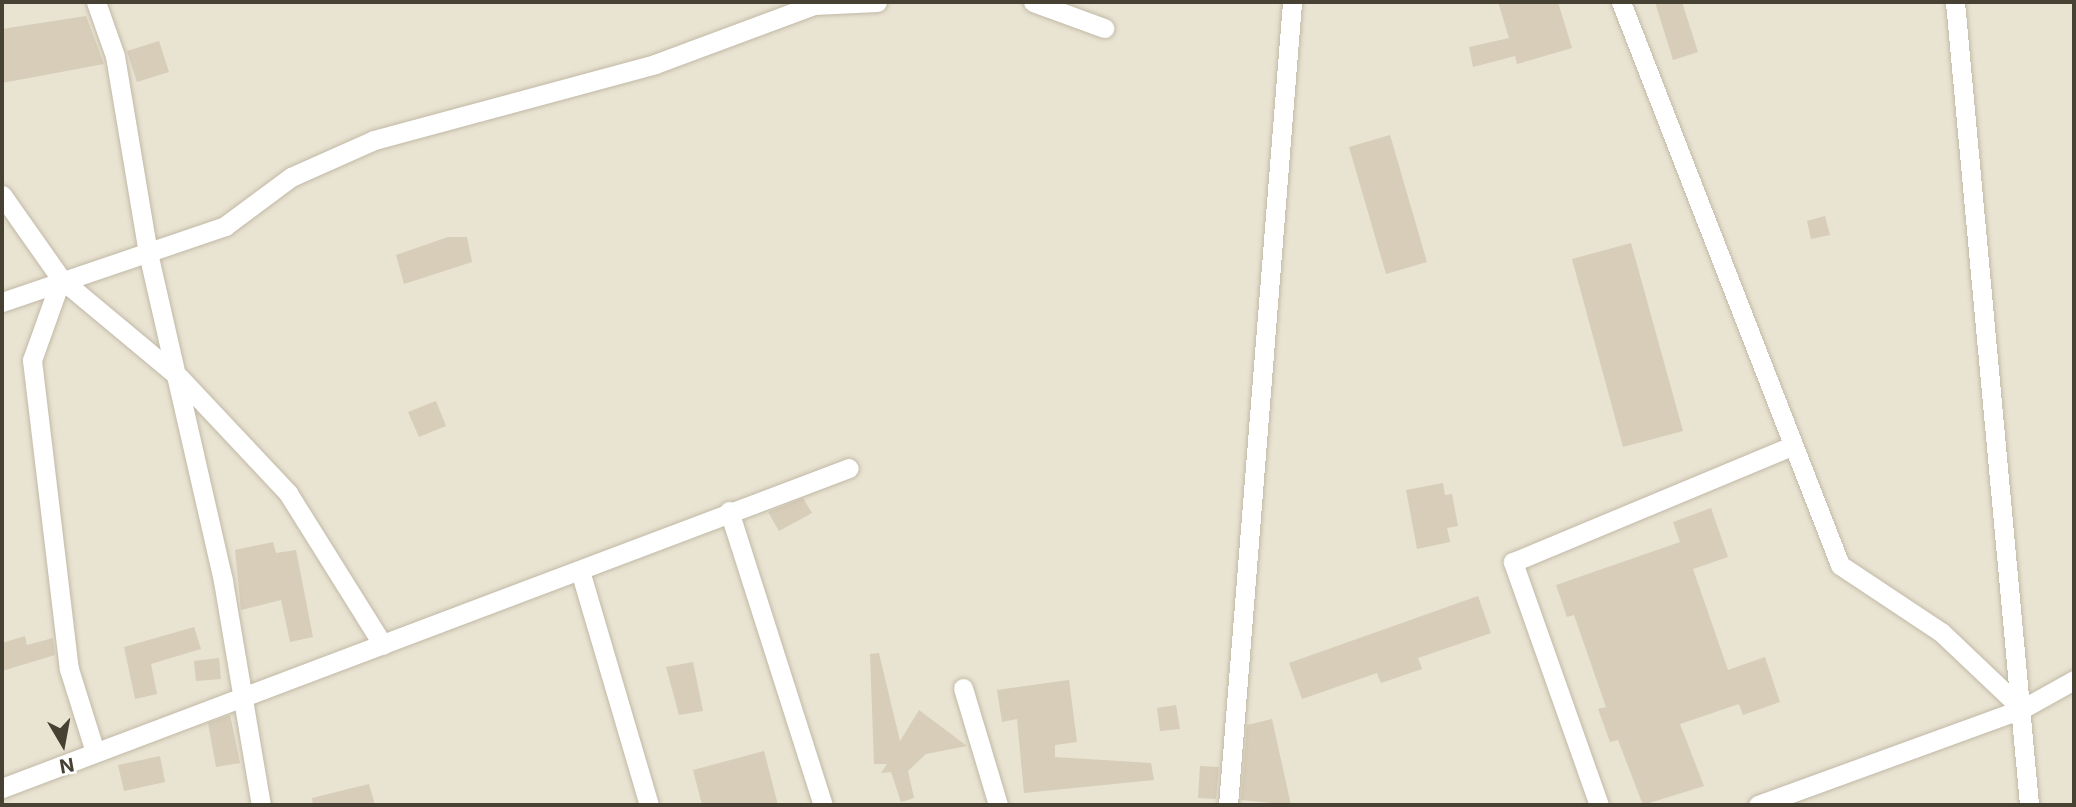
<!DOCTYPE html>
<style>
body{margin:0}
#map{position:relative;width:2076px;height:807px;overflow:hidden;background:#f4f1e5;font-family:Inter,sans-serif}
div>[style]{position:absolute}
.residential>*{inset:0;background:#e9e3d2}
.building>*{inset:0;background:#d7cdb9}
.roads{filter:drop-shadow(0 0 2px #c1b9a6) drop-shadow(0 0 2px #c1b9a6)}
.street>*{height:19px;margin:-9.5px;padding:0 9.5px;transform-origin:9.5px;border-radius:9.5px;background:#fff}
span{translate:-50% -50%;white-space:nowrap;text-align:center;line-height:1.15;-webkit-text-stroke:6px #fff;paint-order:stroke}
.frame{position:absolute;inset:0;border:4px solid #474134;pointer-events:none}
.north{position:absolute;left:28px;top:709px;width:70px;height:70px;-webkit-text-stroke:5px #fff;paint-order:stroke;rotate:170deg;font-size:19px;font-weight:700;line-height:28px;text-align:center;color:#474134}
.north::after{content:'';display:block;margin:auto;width:24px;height:32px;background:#474134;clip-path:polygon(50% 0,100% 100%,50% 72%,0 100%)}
</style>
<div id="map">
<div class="residential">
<div style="clip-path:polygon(2px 2px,2074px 2px,2074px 805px,2px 805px)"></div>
</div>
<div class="building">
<div style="clip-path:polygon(1498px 2px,1558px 2px,1572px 48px,1517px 64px,1515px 56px,1473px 67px,1469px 47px,1509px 38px)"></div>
<div style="clip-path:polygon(1655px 2px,1682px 2px,1698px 52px,1673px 60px)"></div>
<div style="clip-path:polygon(86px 16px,104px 64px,2px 83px,2px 29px)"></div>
<div style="clip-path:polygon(159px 41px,169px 72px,137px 82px,127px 51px)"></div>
<div style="clip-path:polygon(1390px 135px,1427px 262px,1386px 274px,1349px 147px)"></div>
<div style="clip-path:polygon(1825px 216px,1830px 235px,1811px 239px,1807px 221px)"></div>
<div style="clip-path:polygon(448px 237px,467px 237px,472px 262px,404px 284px,396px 255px)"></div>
<div style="clip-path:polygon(1631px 243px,1683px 431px,1623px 447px,1572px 259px)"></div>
<div style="clip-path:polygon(436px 401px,446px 426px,419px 437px,408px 412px)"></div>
<div style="clip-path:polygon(1443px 483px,1445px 495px,1452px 494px,1458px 526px,1447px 528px,1450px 542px,1417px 549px,1406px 490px)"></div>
<div style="clip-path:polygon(803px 498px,812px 513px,779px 531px,768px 512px)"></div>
<div style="clip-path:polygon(1711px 508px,1728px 557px,1693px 569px,1728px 670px,1765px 657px,1780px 702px,1743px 715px,1739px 704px,1680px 724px,1704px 786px,1643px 805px,1618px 740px,1610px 742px,1598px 709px,1606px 707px,1574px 615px,1567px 617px,1556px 585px,1680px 542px,1673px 522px)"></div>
<div style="clip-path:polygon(273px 542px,276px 553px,296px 550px,313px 637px,290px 642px,281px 600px,241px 610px,235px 550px)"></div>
<div style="clip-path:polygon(1478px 596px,1491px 633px,1418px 658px,1422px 669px,1381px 683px,1377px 673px,1302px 699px,1289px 663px)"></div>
<div style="clip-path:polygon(194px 627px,201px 649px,151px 664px,157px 694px,135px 699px,124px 647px)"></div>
<div style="clip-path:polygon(25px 636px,27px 645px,53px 638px,55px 655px,2px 671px,2px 643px)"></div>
<div style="clip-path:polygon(879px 653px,900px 741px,919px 710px,967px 746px,926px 754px,908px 771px,914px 798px,901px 802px,891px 772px,881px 773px,887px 764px,874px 764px,870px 654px)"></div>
<div style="clip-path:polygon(219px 658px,221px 679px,196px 681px,194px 661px)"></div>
<div style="clip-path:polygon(693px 662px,703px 711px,679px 715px,666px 667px)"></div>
<div style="clip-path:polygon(1069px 680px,1077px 742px,1055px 745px,1055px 757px,1151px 763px,1154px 780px,1024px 793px,1017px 719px,1002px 722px,997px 690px)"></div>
<div style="clip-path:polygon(1176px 705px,1180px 729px,1160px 731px,1157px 708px)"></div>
<div style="clip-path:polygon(230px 715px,240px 763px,216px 767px,208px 723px)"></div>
<div style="clip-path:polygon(1272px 719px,1291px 805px,1241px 800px,1247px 725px)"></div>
<div style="clip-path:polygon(764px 751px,778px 805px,702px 805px,693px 770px)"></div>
<div style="clip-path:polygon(160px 756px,165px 782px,124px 791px,118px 765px)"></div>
<div style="clip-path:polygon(1200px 766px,1219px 767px,1216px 799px,1198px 798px)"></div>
<div style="clip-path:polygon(369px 784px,375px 805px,313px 805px,312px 798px)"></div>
</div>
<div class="roads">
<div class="street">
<div style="left:96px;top:2px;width:57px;rotate:70.6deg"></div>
<div style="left:115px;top:56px;width:200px;rotate:80.5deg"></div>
<div style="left:148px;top:253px;width:336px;rotate:77.1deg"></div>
<div style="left:223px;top:581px;width:227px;rotate:80.4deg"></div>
<div style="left:1033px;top:2px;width:76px;rotate:20.1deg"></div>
<div style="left:1621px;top:2px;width:604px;rotate:68.74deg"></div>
<div style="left:1840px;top:565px;width:121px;rotate:33.6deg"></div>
<div style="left:1941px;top:632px;width:112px;rotate:43.5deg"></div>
<div style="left:2022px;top:709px;width:60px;rotate:-29.1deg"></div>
<div style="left:1955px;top:2px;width:806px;rotate:84.73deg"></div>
<div style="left:2px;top:195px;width:103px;rotate:54.9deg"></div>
<div style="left:61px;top:279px;width:155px;rotate:39.8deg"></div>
<div style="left:180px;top:378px;width:158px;rotate:46.8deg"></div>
<div style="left:288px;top:493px;width:179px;rotate:58deg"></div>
<div style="left:61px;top:279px;width:86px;rotate:109.7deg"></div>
<div style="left:32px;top:360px;width:311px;rotate:83.2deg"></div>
<div style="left:69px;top:669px;width:87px;rotate:72.6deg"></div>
<div style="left:2px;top:302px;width:236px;rotate:-18.8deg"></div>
<div style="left:225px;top:226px;width:82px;rotate:-36.6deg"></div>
<div style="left:291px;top:177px;width:91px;rotate:-24deg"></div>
<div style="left:374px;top:140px;width:291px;rotate:-15.1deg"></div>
<div style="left:655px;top:64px;width:170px;rotate:-20.4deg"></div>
<div style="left:814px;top:5px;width:63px;rotate:-2.7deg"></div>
<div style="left:729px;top:511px;width:309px;rotate:72.3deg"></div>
<div style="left:581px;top:574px;width:241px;rotate:73.6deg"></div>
<div style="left:963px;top:688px;width:122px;rotate:73.3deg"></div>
<div style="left:2px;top:788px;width:905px;rotate:-20.7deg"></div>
<div style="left:1228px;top:805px;width:806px;rotate:-85.44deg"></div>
<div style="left:1599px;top:805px;width:258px;rotate:-109.5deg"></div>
<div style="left:1513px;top:562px;width:302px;rotate:-22.6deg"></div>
<div style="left:1758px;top:805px;width:281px;rotate:-20deg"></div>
</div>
</div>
<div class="frame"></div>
<div class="north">N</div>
</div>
